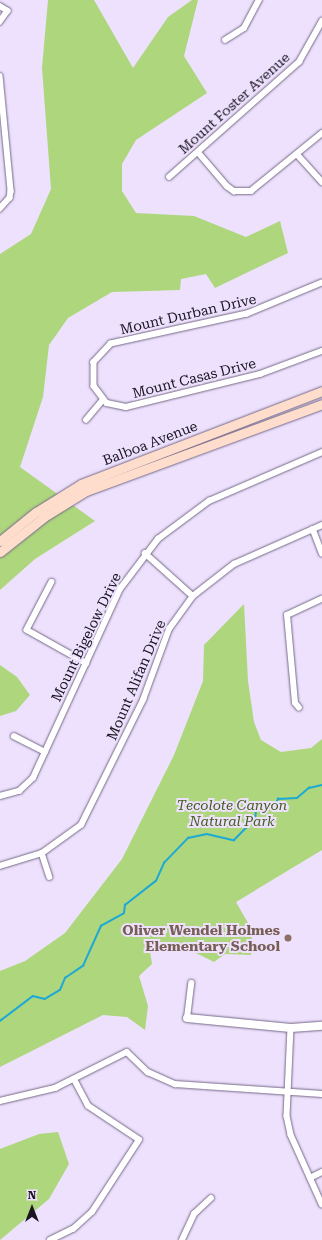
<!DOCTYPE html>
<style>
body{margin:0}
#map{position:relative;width:322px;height:1240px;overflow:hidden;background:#ede1fd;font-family:"Roboto Serif",serif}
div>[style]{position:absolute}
.green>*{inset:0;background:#aed67d}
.stream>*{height:1.5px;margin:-0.75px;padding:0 0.75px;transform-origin:0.75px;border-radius:0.75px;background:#1da9d5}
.roads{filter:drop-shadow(0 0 1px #756987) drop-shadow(0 0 1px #756987)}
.street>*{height:5.5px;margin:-2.75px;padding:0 2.75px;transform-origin:2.75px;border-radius:2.75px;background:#fff}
.secondary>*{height:8px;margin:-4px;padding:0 4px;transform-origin:4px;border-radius:4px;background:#fff}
.primary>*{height:9px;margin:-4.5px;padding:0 4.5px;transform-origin:4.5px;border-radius:4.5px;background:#feddcd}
.dots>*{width:11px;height:11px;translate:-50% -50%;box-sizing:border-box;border:2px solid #ede1fd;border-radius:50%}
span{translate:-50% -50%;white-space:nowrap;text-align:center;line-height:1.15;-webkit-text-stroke:4px #ede1fd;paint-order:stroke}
.street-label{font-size:14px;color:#1a1521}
.park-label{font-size:14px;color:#435d1e;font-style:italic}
.education-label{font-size:14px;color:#785e54;font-weight:700}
.right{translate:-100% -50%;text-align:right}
.north{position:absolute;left:12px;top:1188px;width:40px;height:40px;-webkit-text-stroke:3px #ede1fd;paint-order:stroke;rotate:0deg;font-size:11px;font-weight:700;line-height:16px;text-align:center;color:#1a1521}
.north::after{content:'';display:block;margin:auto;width:14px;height:18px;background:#1a1521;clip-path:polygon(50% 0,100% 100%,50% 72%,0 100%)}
</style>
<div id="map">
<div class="green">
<div style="clip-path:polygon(48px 0,94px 0,133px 68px,168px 17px,192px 0,198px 0,184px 56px,207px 93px,136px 140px,122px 164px,122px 191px,136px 213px,194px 216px,246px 237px,280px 221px,288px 253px,215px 288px,206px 274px,181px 279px,180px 290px,112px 292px,68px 318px,49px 345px,43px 397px,20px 467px,95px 521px,35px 559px,0 590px,0 254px,31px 234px,51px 189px,42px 68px)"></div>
<div style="clip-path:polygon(244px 604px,248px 681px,254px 722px,261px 740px,281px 752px,311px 748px,322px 739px,322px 850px,236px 902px,252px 930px,251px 955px,225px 954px,214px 962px,174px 942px,157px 942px,150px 951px,152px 964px,139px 976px,148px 1006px,145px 1030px,127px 1017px,103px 1015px,0 1067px,0 971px,25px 961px,65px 933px,122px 859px,174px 755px,203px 681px,204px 645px)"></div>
<div style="clip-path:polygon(0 665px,17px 677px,30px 695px,16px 711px,0 716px)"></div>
<div style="clip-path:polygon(58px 1132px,69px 1164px,49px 1199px,0 1240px,0 1149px,39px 1134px)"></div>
</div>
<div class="stream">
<div style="left:0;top:1021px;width:41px;rotate:-37.1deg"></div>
<div style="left:33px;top:996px;width:12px;rotate:14deg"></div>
<div style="left:45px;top:999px;width:17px;rotate:-31deg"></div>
<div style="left:60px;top:990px;width:13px;rotate:-67deg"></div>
<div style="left:65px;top:978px;width:22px;rotate:-34deg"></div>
<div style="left:83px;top:966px;width:44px;rotate:-65.8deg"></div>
<div style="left:101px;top:926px;width:26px;rotate:-29deg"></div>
<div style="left:124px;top:913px;width:8px;rotate:-83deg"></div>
<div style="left:125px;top:905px;width:39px;rotate:-38deg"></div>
<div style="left:156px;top:881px;width:20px;rotate:-66deg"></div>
<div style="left:164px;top:863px;width:35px;rotate:-46deg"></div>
<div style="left:188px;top:838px;width:19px;rotate:-12deg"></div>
<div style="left:207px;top:834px;width:28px;rotate:13deg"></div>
<div style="left:234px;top:840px;width:17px;rotate:-45deg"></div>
<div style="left:246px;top:828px;width:6px;rotate:-81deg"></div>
<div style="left:247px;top:822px;width:8px;rotate:-14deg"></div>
<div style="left:255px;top:820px;width:9px;rotate:-84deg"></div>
<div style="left:256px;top:811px;width:20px;rotate:-15deg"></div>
<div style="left:275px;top:806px;width:8px;rotate:-67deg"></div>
<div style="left:278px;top:799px;width:19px;rotate:-3deg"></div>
<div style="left:297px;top:798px;width:16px;rotate:-40deg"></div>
<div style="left:309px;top:788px;width:13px;rotate:-13deg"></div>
</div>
<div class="roads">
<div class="street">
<div style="left:0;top:6px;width:9px;rotate:32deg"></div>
<div style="left:8px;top:11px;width:14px;rotate:126deg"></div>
<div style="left:225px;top:40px;width:22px;rotate:-32deg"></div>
<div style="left:244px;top:28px;width:32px;rotate:-62deg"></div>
<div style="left:0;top:76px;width:116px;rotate:84.5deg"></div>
<div style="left:11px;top:191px;width:7px;rotate:98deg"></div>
<div style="left:10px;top:198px;width:15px;rotate:132deg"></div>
<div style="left:198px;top:152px;width:45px;rotate:49.5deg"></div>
<div style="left:227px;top:186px;width:9px;rotate:36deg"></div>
<div style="left:234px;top:191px;width:17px"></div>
<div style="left:251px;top:191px;width:92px;rotate:-39.2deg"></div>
<div style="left:297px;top:154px;width:38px;rotate:48deg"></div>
<div style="left:169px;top:177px;width:174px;rotate:-41.5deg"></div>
<div style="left:299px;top:62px;width:47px;rotate:-60.7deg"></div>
<div style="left:322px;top:283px;width:81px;rotate:157.5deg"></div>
<div style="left:247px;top:314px;width:139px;rotate:167.6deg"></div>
<div style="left:111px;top:344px;width:25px;rotate:133deg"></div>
<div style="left:94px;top:362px;width:24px;rotate:90deg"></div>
<div style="left:94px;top:386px;width:21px;rotate:53deg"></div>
<div style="left:107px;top:403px;width:19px;rotate:12deg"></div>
<div style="left:126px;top:407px;width:138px;rotate:-13.8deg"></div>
<div style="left:260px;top:374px;width:66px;rotate:-20.4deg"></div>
<div style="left:86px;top:420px;width:26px;rotate:-50deg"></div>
<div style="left:313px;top:529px;width:26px;rotate:69deg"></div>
<div style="left:145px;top:553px;width:64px;rotate:41.9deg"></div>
<div style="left:52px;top:582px;width:54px;rotate:117.5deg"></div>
<div style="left:27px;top:630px;width:68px;rotate:29.2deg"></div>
<div style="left:299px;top:708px;width:6px;rotate:-129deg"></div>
<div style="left:295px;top:703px;width:88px;rotate:-95.2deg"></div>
<div style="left:287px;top:615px;width:38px;rotate:-25deg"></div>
<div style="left:14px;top:736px;width:35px;rotate:27deg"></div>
<div style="left:0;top:796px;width:20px;rotate:-15deg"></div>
<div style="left:19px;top:791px;width:19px;rotate:-43deg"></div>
<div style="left:33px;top:778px;width:208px;rotate:-65.3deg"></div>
<div style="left:120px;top:589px;width:63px;rotate:-52.8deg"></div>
<div style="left:158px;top:539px;width:64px;rotate:-36.7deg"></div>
<div style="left:209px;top:501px;width:123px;rotate:-23.4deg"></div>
<div style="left:42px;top:853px;width:25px;rotate:72deg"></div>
<div style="left:0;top:866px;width:44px;rotate:-17.2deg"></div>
<div style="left:42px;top:853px;width:48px;rotate:-35.7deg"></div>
<div style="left:81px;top:825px;width:140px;rotate:-63.6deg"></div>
<div style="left:143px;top:700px;width:76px;rotate:-69.9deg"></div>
<div style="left:169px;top:629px;width:41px;rotate:-54deg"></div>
<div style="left:193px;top:596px;width:52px;rotate:-38deg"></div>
<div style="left:234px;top:564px;width:96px;rotate:-23.9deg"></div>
<div style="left:187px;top:1018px;width:35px;rotate:-83deg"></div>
<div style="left:291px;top:1028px;width:88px;rotate:92.6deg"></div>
<div style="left:287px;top:1116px;width:19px;rotate:78deg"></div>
<div style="left:291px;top:1135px;width:76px;rotate:65.8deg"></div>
<div style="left:0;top:1101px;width:57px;rotate:-13.3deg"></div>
<div style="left:55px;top:1088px;width:80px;rotate:-26.6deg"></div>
<div style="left:127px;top:1052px;width:29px;rotate:44deg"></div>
<div style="left:148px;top:1072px;width:30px;rotate:24deg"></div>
<div style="left:175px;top:1084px;width:147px;rotate:3.9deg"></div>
<div style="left:310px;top:1178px;width:13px;rotate:-27deg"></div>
<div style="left:50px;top:1240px;width:25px;rotate:-26deg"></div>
<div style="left:73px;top:1229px;width:25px;rotate:-42deg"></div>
<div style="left:92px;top:1212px;width:86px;rotate:-56.9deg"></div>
<div style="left:139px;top:1140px;width:61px;rotate:-146.3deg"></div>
<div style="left:88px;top:1106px;width:30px;rotate:-118deg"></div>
<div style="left:182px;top:1240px;width:29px;rotate:-65deg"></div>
<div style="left:194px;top:1214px;width:23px;rotate:-43deg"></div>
</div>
<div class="secondary">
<div style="left:187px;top:1018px;width:104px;rotate:5.5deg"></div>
<div style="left:291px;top:1028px;width:31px;rotate:-4deg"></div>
</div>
<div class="primary">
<div style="left:0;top:541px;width:46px;rotate:-38.9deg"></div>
<div style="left:36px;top:512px;width:53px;rotate:-31.9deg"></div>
<div style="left:81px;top:484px;width:258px;rotate:-21.1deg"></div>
<div style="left:0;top:552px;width:56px;rotate:-38.5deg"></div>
<div style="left:44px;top:517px;width:49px;rotate:-31.8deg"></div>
<div style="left:86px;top:491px;width:252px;rotate:-20.2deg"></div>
</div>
</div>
<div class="dots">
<div style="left:288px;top:938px;background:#8d6e63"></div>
</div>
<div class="street-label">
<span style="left:234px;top:103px;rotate:-42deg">Mount Foster Avenue</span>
<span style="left:188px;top:314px;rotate:-13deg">Mount Durban Drive</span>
<span style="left:194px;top:378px;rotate:-14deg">Mount Casas Drive</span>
<span style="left:150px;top:443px;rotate:-21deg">Balboa Avenue</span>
<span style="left:86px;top:637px;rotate:-64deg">Mount Bigelow Drive</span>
<span style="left:136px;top:680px;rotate:-67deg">Mount Alifan Drive</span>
</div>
<div class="park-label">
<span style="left:232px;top:813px">Tecolote Canyon<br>Natural Park</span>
</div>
<div class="education-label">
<span class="right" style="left:280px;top:938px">Oliver Wendel Holmes<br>Elementary School</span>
</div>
<div class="north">N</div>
</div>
